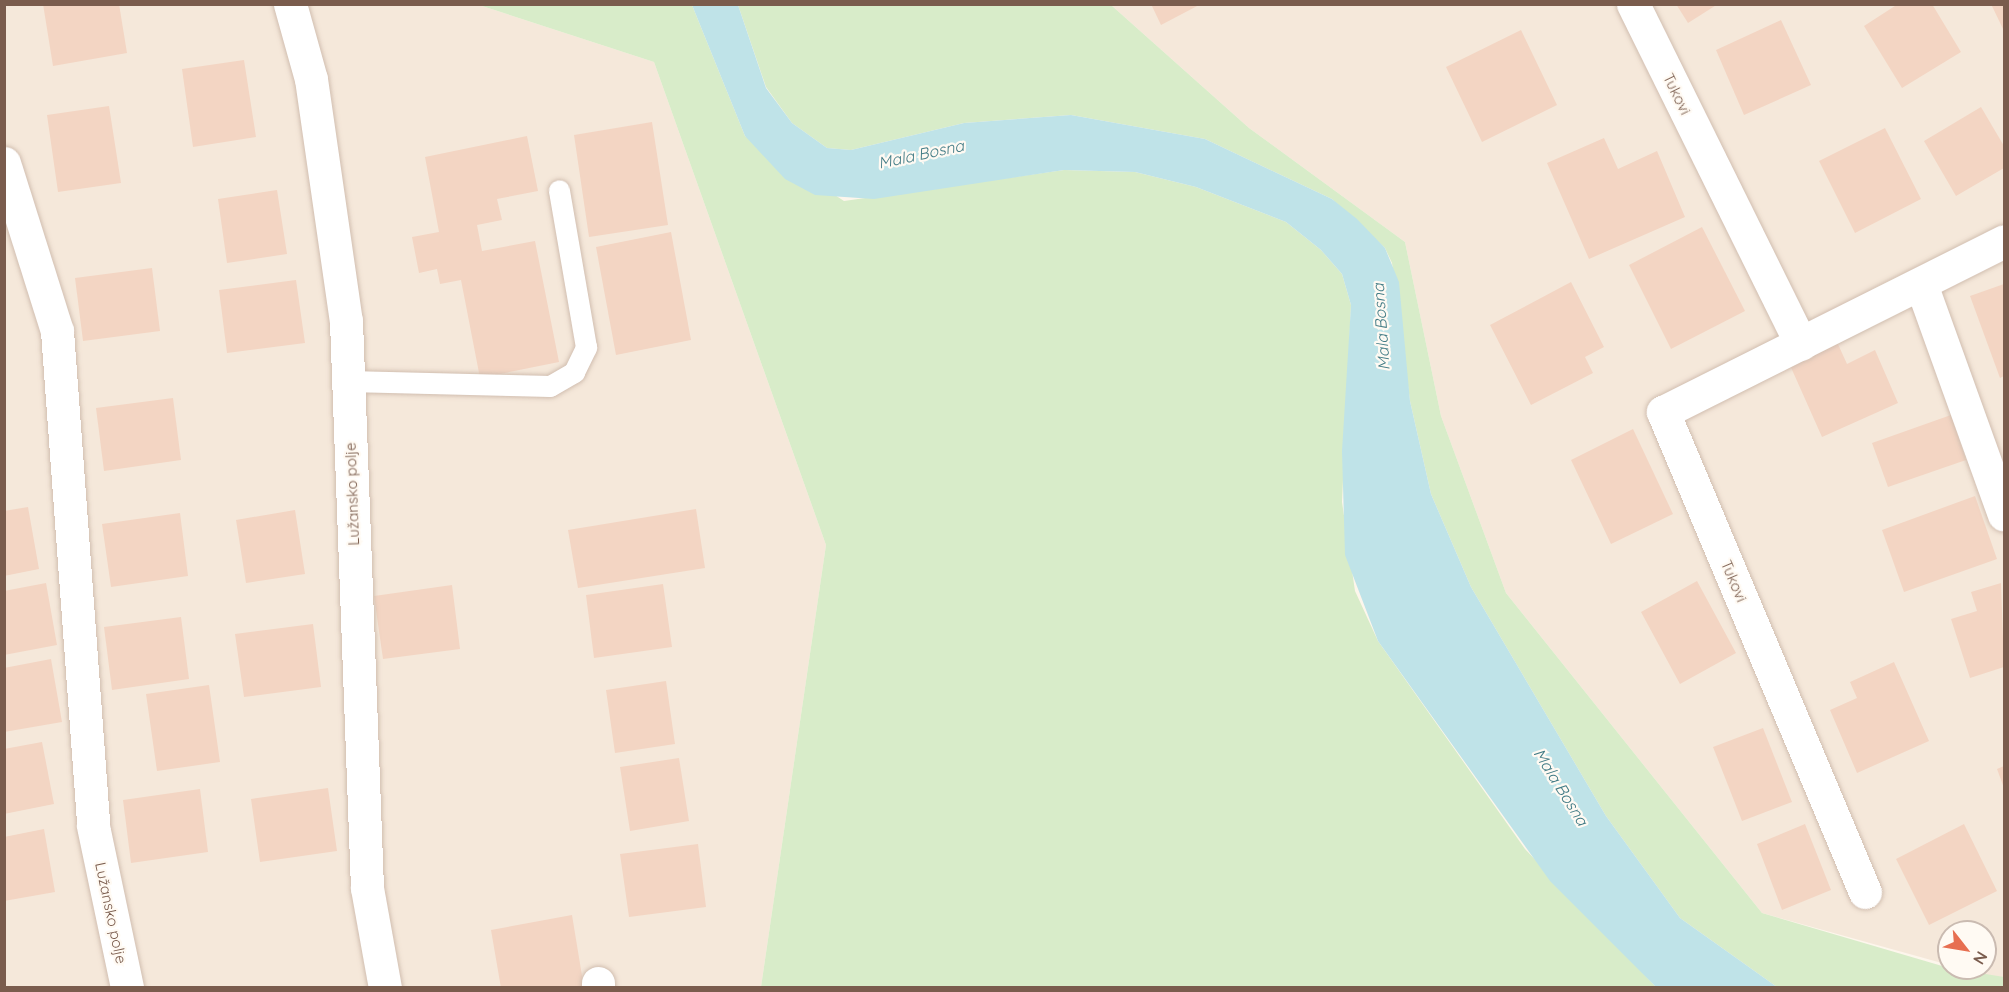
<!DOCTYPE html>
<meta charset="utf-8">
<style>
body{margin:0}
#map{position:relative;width:2009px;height:992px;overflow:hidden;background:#fdf6ec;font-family:Quicksand,sans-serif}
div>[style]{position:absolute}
.residential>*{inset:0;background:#f5e8da}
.green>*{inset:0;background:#d8ecc9}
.water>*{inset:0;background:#bfe3e8}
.building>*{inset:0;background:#f3d5c3}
.roads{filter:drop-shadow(0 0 2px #d1beb0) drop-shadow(0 0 2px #d1beb0)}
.lane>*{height:21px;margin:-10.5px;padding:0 10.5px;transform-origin:10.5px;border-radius:10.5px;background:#fff}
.street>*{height:33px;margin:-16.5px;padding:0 16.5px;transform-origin:16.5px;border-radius:16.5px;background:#fff}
span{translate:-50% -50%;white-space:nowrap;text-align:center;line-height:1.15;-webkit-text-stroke:4.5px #fffaf3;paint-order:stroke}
.street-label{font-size:15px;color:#7a5c4d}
.water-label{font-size:16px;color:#437c86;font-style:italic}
.frame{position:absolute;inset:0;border:6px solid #7a5c4d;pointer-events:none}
.north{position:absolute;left:1937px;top:920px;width:60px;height:60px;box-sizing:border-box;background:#fffaf3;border:2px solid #cabbb1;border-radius:50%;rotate:121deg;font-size:16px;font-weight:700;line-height:24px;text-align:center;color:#7a5c4d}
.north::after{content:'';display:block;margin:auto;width:21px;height:27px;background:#e76f51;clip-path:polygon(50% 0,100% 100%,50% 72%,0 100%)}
</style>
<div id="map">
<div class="residential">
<div style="clip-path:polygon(5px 5px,479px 5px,654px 62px,826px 545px,761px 987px,5px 988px)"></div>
<div style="clip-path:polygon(1111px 5px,2004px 5px,2004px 981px,1959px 968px,1985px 968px,1985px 932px,1949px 932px,1949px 965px,1762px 913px,1506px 593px,1441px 416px,1405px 242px,1249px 128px)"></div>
</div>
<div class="green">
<div style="clip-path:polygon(479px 5px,692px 5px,745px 136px,844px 201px,1064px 170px,1135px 172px,1196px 187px,1286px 222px,1321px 250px,1342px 274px,1351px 305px,1342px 502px,1355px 591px,1378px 641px,1525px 849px,1656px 987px,761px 987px,826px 545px,654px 62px)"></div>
<div style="clip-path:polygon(738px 5px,1111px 5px,1249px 128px,1405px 242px,1441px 416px,1506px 593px,1762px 913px,1949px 968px,2004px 977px,2004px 987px,1777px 987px,1680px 918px,1606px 816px,1471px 587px,1431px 494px,1410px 401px,1392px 263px,1385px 248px,1332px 199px,1205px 139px,1071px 115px,964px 123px,851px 150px,827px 148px,792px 123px,766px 87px)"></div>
</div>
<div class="water">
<div style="clip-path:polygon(692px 5px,738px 5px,766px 88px,792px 123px,827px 148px,851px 150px,964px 123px,1071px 115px,1205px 139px,1332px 199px,1357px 219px,1385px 248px,1399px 282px,1410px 401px,1431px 494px,1471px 587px,1606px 816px,1680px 918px,1777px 987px,1656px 987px,1550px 881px,1378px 641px,1345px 555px,1342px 451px,1351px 305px,1342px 274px,1321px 250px,1286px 222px,1196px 187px,1135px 172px,1064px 170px,874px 199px,815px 195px,785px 179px,745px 136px)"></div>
</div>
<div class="building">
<div style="clip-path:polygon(43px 4px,119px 4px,127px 53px,53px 66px)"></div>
<div style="clip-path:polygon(1151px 4px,1201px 4px,1161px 25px)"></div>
<div style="clip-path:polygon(1676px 4px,1718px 4px,1688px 23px)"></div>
<div style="clip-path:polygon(1898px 4px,1932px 4px,1961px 52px,1902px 88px,1864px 26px)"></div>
<div style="clip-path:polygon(1991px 4px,2004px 4px,2004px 31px)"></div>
<div style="clip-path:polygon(1781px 20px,1811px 85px,1744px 115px,1716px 50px)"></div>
<div style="clip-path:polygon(1521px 30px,1557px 105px,1482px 142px,1446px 67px)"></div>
<div style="clip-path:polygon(244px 60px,256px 137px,193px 147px,182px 69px)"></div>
<div style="clip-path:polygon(109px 106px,121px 183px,58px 192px,47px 115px)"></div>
<div style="clip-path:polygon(1981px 107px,2004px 146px,2004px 168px,1956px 196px,1924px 141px)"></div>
<div style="clip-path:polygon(652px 122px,668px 225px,589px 237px,574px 135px)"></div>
<div style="clip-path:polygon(1885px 128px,1921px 199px,1855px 233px,1819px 161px)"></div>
<div style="clip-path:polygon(527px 136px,538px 191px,497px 199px,502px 220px,477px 225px,482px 251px,535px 241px,559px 362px,480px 378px,461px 280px,440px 284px,437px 269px,419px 273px,412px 237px,439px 232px,425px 157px)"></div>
<div style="clip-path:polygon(1604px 138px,1618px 169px,1657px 151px,1685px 217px,1589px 259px,1547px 163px)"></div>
<div style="clip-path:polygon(277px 190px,287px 254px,227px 263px,218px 199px)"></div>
<div style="clip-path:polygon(1702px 227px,1745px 311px,1671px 349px,1629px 265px)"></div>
<div style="clip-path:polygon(671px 232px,691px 340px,616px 355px,596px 247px)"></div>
<div style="clip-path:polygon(152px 268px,160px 331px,83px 341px,75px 278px)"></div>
<div style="clip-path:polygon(296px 280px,305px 343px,227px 353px,219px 290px)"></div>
<div style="clip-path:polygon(1571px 282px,1604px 347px,1585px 357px,1593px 373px,1531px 405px,1490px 325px)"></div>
<div style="clip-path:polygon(2004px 284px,2004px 376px,2000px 378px,1970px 296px)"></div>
<div style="clip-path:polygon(1837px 342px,1847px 364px,1875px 350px,1898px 403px,1822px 437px,1789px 363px)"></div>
<div style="clip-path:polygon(173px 398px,181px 460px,104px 471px,96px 408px)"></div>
<div style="clip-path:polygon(1951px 415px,1966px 460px,1888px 487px,1872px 443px)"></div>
<div style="clip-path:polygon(1633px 429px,1673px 514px,1611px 544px,1571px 460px)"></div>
<div style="clip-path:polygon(1975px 496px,1997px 559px,1904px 592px,1882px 530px)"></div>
<div style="clip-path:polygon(28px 507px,39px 569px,4px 576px,4px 511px)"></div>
<div style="clip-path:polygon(696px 509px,705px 568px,578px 588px,568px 530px)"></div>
<div style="clip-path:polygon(295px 510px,305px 574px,246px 583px,236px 520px)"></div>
<div style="clip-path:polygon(180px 513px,188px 576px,111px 587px,102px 524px)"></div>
<div style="clip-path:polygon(1697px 581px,1736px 653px,1680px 684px,1641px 612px)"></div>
<div style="clip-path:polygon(46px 583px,57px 645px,4px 655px,4px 591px)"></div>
<div style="clip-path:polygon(2001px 583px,2004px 667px,1970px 678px,1951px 619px,1977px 611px,1971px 592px)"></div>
<div style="clip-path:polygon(663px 584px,672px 647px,594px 658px,586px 595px)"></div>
<div style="clip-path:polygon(452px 585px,460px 649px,383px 659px,374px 596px)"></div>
<div style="clip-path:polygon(181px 617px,189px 679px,112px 690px,104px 627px)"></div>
<div style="clip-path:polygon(313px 624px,321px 687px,244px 697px,235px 634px)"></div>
<div style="clip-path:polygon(51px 659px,62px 722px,4px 732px,4px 668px)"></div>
<div style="clip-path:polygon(1894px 662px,1929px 741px,1857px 773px,1830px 710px,1857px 698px,1850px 682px)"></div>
<div style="clip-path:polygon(666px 681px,675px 744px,615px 753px,606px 690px)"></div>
<div style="clip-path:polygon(209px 685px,220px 762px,157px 771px,146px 694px)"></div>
<div style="clip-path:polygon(1763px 728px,1792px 802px,1742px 821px,1713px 747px)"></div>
<div style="clip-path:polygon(42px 742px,54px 804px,4px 814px,4px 749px)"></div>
<div style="clip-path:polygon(679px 758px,689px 821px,630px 831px,620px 767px)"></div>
<div style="clip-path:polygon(2004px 766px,2004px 788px,1997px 769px)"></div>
<div style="clip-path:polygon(328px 788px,337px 851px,260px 862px,251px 799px)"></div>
<div style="clip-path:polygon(200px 789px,208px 852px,131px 863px,123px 800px)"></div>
<div style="clip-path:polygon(1805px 824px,1831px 890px,1782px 910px,1757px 844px)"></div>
<div style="clip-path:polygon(1964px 824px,1997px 891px,1929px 925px,1896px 859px)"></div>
<div style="clip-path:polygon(44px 829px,55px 892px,4px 901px,4px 837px)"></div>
<div style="clip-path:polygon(698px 844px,706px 907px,629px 917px,620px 854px)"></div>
<div style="clip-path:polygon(572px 915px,584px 988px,501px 988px,491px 930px)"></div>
</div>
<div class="roads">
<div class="lane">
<div style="left:348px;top:381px;width:202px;rotate:1.4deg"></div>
<div style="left:550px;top:386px;width:28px;rotate:-30deg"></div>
<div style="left:574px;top:372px;width:28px;rotate:-64deg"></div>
<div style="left:586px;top:347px;width:159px;rotate:-99.8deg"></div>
</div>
<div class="street">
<div style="left:290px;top:4px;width:78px;rotate:74.4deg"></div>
<div style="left:311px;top:79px;width:245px;rotate:81.8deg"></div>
<div style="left:346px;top:321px;width:567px;rotate:87.88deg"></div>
<div style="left:367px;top:888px;width:102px;rotate:79.8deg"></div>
<div style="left:1633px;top:4px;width:379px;rotate:63.7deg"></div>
<div style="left:4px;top:163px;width:176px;rotate:72.5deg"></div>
<div style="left:57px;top:331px;width:496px;rotate:85.8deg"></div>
<div style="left:93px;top:826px;width:166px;rotate:78.1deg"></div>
<div style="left:1921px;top:284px;width:245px;rotate:70.2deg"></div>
<div style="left:1865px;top:892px;width:521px;rotate:-112.82deg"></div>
<div style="left:1663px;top:412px;width:381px;rotate:-26.6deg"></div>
<div style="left:598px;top:983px;width:5px;rotate:90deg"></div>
</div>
</div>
<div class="street-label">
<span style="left:1677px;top:94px;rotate:64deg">Tukovi</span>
<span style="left:352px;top:494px;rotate:-92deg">Lužansko polje</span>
<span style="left:1734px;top:581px;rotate:67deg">Tukovi</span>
<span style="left:111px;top:913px;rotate:78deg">Lužansko polje</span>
</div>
<div class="water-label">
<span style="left:921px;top:154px;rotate:-12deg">Mala Bosna</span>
<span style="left:1381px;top:327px;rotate:-94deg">Mala Bosna</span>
<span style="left:1561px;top:787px;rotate:58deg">Mala Bosna</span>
</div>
<div class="frame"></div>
<div class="north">N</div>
</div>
